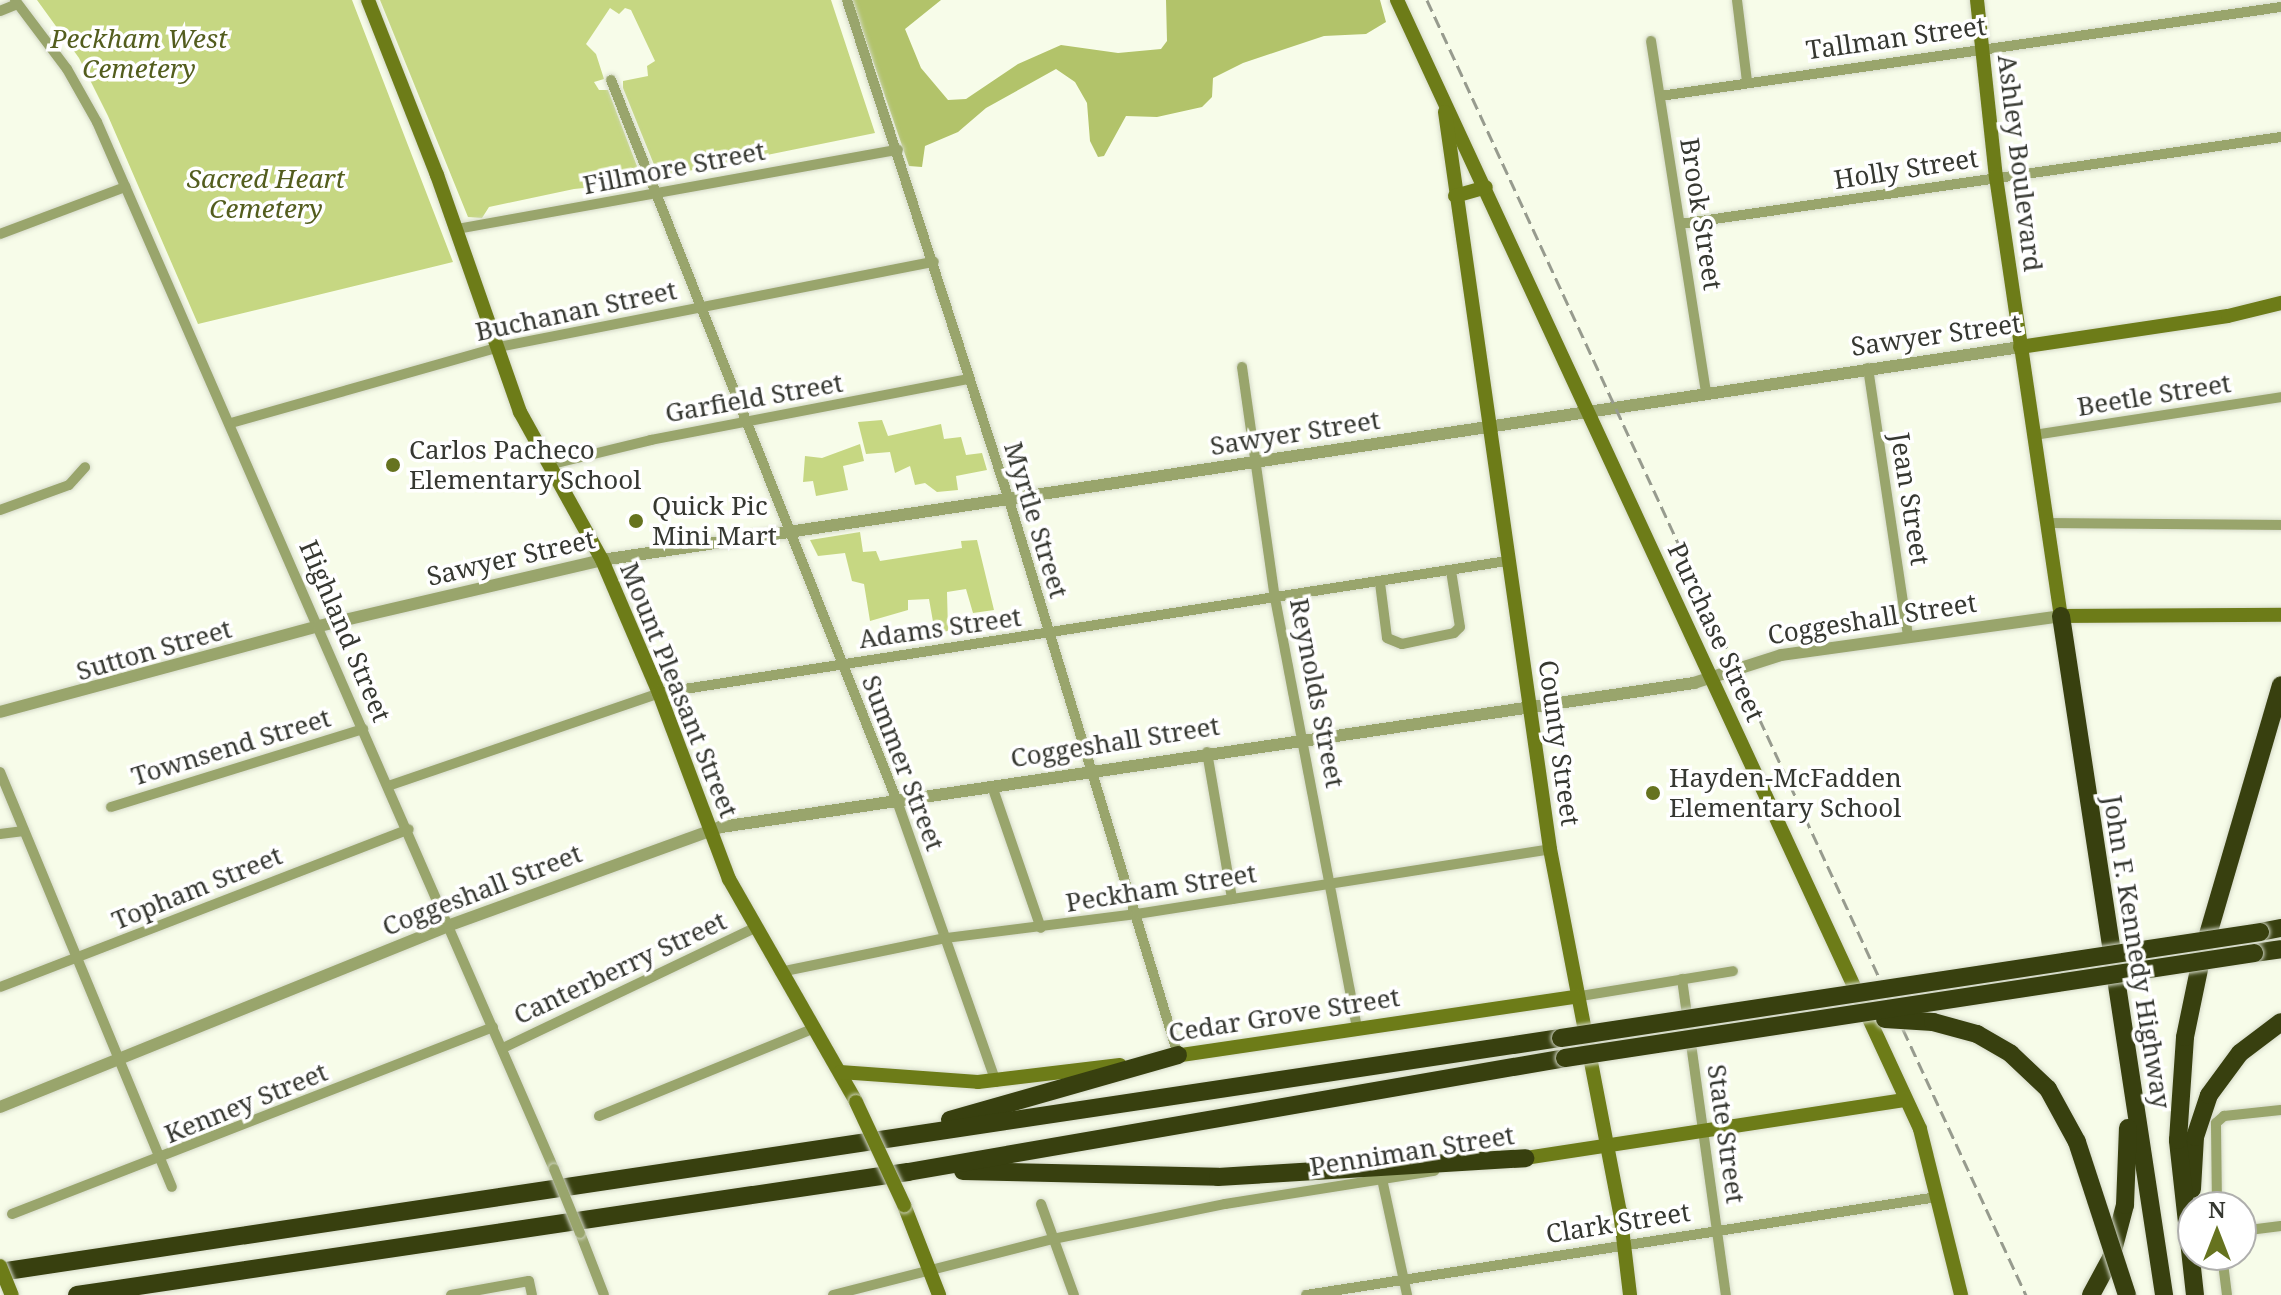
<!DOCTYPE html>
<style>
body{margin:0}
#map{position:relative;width:2281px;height:1295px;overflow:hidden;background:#f7fce9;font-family:"Noto Serif",serif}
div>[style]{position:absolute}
.green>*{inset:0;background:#c6d782}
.forest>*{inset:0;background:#b2c36a}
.roads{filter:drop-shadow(0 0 2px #d4d9c8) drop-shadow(0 0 2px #d4d9c8)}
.minor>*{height:10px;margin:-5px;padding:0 5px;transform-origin:5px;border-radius:5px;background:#99a56c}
.tertiary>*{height:12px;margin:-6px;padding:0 6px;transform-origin:6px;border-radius:6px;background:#99a56c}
.secondary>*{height:14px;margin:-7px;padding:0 7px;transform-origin:7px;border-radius:7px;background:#6d7c18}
.motorway>*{height:18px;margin:-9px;padding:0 9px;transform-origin:9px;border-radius:9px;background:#38400f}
.rail>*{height:3px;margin-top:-1.5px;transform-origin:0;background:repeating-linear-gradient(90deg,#979b8e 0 12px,transparent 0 18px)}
.bridges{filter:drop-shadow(0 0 2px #d4d9c8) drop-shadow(0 0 2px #d4d9c8)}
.minor-bridge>*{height:10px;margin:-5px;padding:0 5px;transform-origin:5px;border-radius:5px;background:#99a56c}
.secondary-bridge>*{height:14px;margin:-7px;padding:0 7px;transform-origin:7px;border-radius:7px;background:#6d7c18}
.motorway-bridge>*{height:18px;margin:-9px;padding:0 9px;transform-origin:9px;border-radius:9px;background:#38400f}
.dots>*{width:22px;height:22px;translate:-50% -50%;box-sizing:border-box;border:4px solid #fff;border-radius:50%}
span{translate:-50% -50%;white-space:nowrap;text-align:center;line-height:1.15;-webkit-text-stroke:7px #fff;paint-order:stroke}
.street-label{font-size:26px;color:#363831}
.park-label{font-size:26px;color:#535d1e;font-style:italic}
.poi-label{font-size:26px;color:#363831}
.left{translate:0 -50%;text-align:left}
.north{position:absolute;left:2177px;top:1191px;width:80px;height:80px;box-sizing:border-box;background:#fff;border:2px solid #afafad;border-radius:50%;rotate:0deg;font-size:22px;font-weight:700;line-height:32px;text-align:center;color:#363831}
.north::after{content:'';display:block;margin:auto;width:28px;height:36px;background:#66731f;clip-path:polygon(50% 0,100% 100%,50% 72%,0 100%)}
</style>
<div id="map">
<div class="green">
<div style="clip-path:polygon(37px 0,352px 0,453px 262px,198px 324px,108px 116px,79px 58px)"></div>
<div style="clip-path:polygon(380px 0,831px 0,875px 133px,659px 177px,623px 88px,623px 81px,648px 76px,647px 66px,655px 61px,631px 10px,625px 8px,619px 14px,610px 8px,586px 44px,596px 54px,604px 79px,594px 82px,599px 90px,608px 90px,643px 182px,574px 189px,489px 207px,482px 218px,468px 217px)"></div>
<div style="clip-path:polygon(882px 420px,888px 436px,941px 424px,944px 439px,961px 437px,966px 455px,982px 453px,987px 470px,956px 476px,958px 490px,937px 492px,925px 483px,915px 485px,910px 466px,895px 473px,890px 452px,866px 454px,858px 422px)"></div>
<div style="clip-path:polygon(860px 444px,864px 461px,843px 466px,848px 490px,816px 496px,813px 481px,803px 482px,805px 456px,822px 458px)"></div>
<div style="clip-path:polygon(860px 532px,863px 552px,876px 551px,880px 561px,962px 548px,961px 541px,977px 540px,994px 610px,973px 613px,966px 589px,947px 592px,948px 631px,935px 633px,929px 599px,908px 600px,908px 610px,870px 621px,864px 584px,852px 581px,845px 553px,818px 556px,810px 540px)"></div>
</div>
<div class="forest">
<div style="clip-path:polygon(852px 0,941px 0,905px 29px,921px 68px,948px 100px,966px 99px,1018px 64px,1061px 45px,1118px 53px,1161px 49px,1167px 41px,1166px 0,1380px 0,1386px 22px,1366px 34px,1324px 36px,1243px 63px,1213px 78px,1212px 97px,1202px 107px,1157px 117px,1126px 116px,1104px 156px,1098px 157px,1090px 141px,1087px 103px,1075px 82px,1056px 69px,986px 108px,958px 132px,925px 146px,922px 167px,909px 166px)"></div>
</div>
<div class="roads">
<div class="minor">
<div style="left:15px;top:0;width:86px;rotate:53deg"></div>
<div style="left:67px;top:69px;width:61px;rotate:60.5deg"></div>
<div style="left:97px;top:122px;width:1142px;rotate:66.42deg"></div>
<div style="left:847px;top:0;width:526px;rotate:72.05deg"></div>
<div style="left:1009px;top:500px;width:580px;rotate:73.06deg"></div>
<div style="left:1737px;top:0;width:82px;rotate:83deg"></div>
<div style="left:0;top:11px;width:18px;rotate:-22deg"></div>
<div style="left:1651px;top:41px;width:357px;rotate:81.1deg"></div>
<div style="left:611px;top:80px;width:776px;rotate:68.36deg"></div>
<div style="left:897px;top:801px;width:298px;rotate:70.6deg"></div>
<div style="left:1660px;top:96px;width:627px;rotate:-8.16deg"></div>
<div style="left:1680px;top:224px;width:607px;rotate:-8.24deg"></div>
<div style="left:457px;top:229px;width:448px;rotate:-10.2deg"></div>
<div style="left:0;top:234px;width:134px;rotate:-20.6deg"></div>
<div style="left:1242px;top:367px;width:233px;rotate:81.9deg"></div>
<div style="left:1275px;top:598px;width:436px;rotate:79.2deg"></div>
<div style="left:1868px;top:368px;width:271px;rotate:81.5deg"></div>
<div style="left:231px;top:423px;width:279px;rotate:-15.8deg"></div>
<div style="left:499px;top:347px;width:443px;rotate:-11.1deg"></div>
<div style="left:2034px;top:435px;width:250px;rotate:-8.7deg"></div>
<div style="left:548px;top:465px;width:106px;rotate:-13.6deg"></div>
<div style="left:651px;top:440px;width:324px;rotate:-10.9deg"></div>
<div style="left:0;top:510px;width:73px;rotate:-19.9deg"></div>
<div style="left:69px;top:485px;width:24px;rotate:-48deg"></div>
<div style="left:2049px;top:523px;width:232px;rotate:0.5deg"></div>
<div style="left:1380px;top:583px;width:55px;rotate:82.7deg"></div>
<div style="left:1387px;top:638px;width:16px;rotate:22deg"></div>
<div style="left:1402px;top:644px;width:53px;rotate:-11.9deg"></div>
<div style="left:1454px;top:633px;width:8px;rotate:-45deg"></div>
<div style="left:1460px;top:627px;width:57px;rotate:-99.1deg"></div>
<div style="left:1207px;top:752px;width:149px;rotate:80.3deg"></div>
<div style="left:0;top:772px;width:449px;rotate:67.5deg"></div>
<div style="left:391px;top:785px;width:283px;rotate:-18.9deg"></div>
<div style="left:659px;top:693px;width:858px;rotate:-8.85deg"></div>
<div style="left:992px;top:786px;width:150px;rotate:71deg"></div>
<div style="left:111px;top:807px;width:264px;rotate:-17.2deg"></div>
<div style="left:0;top:834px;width:24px;rotate:-7deg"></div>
<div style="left:780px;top:972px;width:169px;rotate:-11.6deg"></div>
<div style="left:946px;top:938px;width:193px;rotate:-7.2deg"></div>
<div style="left:1137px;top:914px;width:418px;rotate:-8.9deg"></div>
<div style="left:1682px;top:979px;width:319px;rotate:82.1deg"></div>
<div style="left:0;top:987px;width:438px;rotate:-21.1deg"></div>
<div style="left:1575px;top:997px;width:160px;rotate:-9.3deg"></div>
<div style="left:503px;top:1048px;width:279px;rotate:-25.5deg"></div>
<div style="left:599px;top:1116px;width:230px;rotate:-22.2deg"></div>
<div style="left:1382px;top:1179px;width:119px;rotate:77.8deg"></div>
<div style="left:1041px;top:1204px;width:97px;rotate:70.1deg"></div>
<div style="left:2217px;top:1207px;width:84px;rotate:-90.7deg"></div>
<div style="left:2216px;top:1123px;width:11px;rotate:-41deg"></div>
<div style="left:2224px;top:1116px;width:57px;rotate:-6deg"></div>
<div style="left:12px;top:1214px;width:516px;rotate:-21.24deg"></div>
<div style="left:2241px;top:1231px;width:40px;rotate:-7.1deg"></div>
<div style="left:580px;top:1233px;width:66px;rotate:68.8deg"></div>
<div style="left:2222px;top:1255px;width:40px;rotate:82.9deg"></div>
<div style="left:451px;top:1295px;width:79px;rotate:-10.2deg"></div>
<div style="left:529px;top:1281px;width:14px;rotate:78deg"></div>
<div style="left:833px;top:1295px;width:227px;rotate:-14.3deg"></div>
<div style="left:1053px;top:1239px;width:176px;rotate:-11.5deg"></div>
<div style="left:1225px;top:1204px;width:212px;rotate:-9deg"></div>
<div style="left:1306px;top:1295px;width:639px;rotate:-8.83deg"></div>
</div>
<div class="tertiary">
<div style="left:0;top:712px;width:330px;rotate:-15.1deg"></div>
<div style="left:319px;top:626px;width:291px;rotate:-13.1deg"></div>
<div style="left:602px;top:560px;width:1434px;rotate:-8.54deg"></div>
<div style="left:0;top:1107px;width:485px;rotate:-22deg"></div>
<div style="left:450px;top:925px;width:288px;rotate:-19.9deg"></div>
<div style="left:721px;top:827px;width:984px;rotate:-8.42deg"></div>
<div style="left:1694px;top:683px;width:91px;rotate:-17.8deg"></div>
<div style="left:1781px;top:655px;width:283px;rotate:-7.9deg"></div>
</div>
<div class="secondary">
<div style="left:368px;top:0;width:188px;rotate:68.5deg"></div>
<div style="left:437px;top:175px;width:251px;rotate:70.7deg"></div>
<div style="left:520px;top:412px;width:169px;rotate:61deg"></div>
<div style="left:602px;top:560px;width:145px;rotate:66.8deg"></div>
<div style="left:659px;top:693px;width:199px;rotate:69.4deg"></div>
<div style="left:729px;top:879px;width:257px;rotate:60.3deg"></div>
<div style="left:1397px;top:0;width:1244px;rotate:65.14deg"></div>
<div style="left:1920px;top:1129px;width:171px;rotate:76.1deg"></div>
<div style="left:1977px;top:0;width:178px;rotate:83.9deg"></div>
<div style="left:1996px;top:177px;width:444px;rotate:81.6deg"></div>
<div style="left:2061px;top:616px;width:220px;rotate:-0.3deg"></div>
<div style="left:1445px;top:112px;width:744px;rotate:81.89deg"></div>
<div style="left:1550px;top:849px;width:369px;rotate:79.1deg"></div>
<div style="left:1620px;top:1211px;width:85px;rotate:83.2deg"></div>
<div style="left:1455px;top:196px;width:32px;rotate:-16deg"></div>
<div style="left:2020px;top:347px;width:210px;rotate:-8.5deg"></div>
<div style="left:2228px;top:316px;width:55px;rotate:-13.8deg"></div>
<div style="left:1168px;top:1057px;width:411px;rotate:-8.4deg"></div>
<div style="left:840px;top:1072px;width:138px;rotate:4.1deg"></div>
<div style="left:978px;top:1082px;width:143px;rotate:-6.8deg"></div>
<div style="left:1525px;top:1158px;width:385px;rotate:-8.7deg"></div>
<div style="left:904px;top:1205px;width:97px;rotate:68.7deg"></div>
</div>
<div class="motorway">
<div style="left:2061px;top:616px;width:687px;rotate:81.37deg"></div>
<div style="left:2260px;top:932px;width:21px;rotate:-11deg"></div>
<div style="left:2254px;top:953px;width:27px;rotate:-8deg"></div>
<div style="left:950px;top:1120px;width:237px;rotate:-15.9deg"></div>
<div style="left:963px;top:1171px;width:255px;rotate:1.3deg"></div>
<div style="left:1218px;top:1177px;width:308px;rotate:-3.5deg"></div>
<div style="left:2192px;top:1189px;width:52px;rotate:-86.7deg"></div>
<div style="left:2195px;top:1137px;width:44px;rotate:-71.6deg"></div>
<div style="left:2209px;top:1095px;width:52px;rotate:-53.6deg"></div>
<div style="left:2240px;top:1053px;width:51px;rotate:-37.1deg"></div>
<div style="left:0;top:1272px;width:1578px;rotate:-8.53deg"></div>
<div style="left:77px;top:1295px;width:840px;rotate:-8.42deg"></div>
<div style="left:908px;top:1172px;width:667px;rotate:-9.84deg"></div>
<div style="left:2091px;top:1295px;width:42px;rotate:-61.6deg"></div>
<div style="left:2111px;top:1258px;width:55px;rotate:-75.2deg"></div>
<div style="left:2125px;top:1205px;width:77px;rotate:-87.8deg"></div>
<div style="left:2195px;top:1295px;width:156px;rotate:-96.3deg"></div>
<div style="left:2178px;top:1140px;width:103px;rotate:-86.1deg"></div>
<div style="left:2185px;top:1037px;width:84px;rotate:-78.3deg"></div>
<div style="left:2202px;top:955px;width:281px;rotate:-73.7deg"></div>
</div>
</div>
<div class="rail">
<div style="left:1427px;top:0;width:1427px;rotate:65.18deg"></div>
</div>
<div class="bridges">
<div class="minor-bridge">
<div style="left:554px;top:1169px;width:69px;rotate:67.9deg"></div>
</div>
<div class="secondary-bridge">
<div style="left:856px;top:1102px;width:114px;rotate:65deg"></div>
<div style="left:0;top:1266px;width:31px;rotate:68deg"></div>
</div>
<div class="motorway-bridge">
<div style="left:1885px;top:1019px;width:48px;rotate:3.6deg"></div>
<div style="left:1933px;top:1022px;width:46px;rotate:15.3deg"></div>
<div style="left:1977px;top:1034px;width:39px;rotate:30deg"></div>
<div style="left:2011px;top:1054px;width:51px;rotate:43.4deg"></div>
<div style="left:2048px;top:1089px;width:60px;rotate:61.3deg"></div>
<div style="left:2077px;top:1142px;width:161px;rotate:71.9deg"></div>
<div style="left:1561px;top:1038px;width:707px;rotate:-8.62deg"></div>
<div style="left:1565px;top:1058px;width:697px;rotate:-8.66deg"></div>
</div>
</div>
<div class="dots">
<div style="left:393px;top:465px;background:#66731f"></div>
<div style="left:636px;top:521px;background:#66731f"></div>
<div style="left:1653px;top:793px;background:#66731f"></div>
</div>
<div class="street-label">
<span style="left:1896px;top:38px;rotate:-8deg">Tallman Street</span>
<span style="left:2020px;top:163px;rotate:83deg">Ashley Boulevard</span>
<span style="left:674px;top:168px;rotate:-11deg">Fillmore Street</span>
<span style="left:1906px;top:169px;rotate:-9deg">Holly Street</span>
<span style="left:1701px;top:214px;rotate:81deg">Brook Street</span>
<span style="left:576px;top:311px;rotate:-12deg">Buchanan Street</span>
<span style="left:1936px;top:335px;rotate:-8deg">Sawyer Street</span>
<span style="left:2154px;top:395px;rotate:-9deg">Beetle Street</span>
<span style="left:754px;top:398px;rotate:-10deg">Garfield Street</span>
<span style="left:1295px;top:433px;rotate:-9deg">Sawyer Street</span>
<span style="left:1910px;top:499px;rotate:81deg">Jean Street</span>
<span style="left:1036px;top:520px;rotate:73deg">Myrtle Street</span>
<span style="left:511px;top:558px;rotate:-13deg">Sawyer Street</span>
<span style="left:1872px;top:619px;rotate:-9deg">Coggeshall Street</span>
<span style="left:940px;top:628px;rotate:-8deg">Adams Street</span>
<span style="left:345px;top:631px;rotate:67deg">Highland Street</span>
<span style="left:1716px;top:632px;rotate:65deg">Purchase Street</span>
<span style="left:154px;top:650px;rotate:-16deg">Sutton Street</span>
<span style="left:679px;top:690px;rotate:68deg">Mount Pleasant Street</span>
<span style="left:1317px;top:693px;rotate:79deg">Reynolds Street</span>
<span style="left:1115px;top:742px;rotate:-9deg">Coggeshall Street</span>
<span style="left:1559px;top:743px;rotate:82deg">County Street</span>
<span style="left:231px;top:747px;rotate:-17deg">Townsend Street</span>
<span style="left:903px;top:763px;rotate:69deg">Summer Street</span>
<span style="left:197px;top:888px;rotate:-22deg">Topham Street</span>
<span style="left:1161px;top:888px;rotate:-9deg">Peckham Street</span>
<span style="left:482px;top:890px;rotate:-21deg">Coggeshall Street</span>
<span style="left:2137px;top:952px;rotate:81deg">John F. Kennedy Highway</span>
<span style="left:620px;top:968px;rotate:-25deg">Canterberry Street</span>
<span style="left:1284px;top:1015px;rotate:-9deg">Cedar Grove Street</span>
<span style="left:246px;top:1103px;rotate:-22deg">Kenney Street</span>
<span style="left:1726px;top:1134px;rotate:82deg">State Street</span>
<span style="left:1412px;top:1151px;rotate:-9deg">Penniman Street</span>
<span style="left:1618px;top:1223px;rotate:-9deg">Clark Street</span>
</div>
<div class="park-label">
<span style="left:139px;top:54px">Peckham West<br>Cemetery</span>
<span style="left:266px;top:194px">Sacred Heart<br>Cemetery</span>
</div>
<div class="poi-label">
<span class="left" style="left:409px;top:465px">Carlos Pacheco<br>Elementary School</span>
<span class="left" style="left:652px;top:521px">Quick Pic<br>Mini Mart</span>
<span class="left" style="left:1669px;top:793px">Hayden-McFadden<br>Elementary School</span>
</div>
<div class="north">N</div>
</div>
